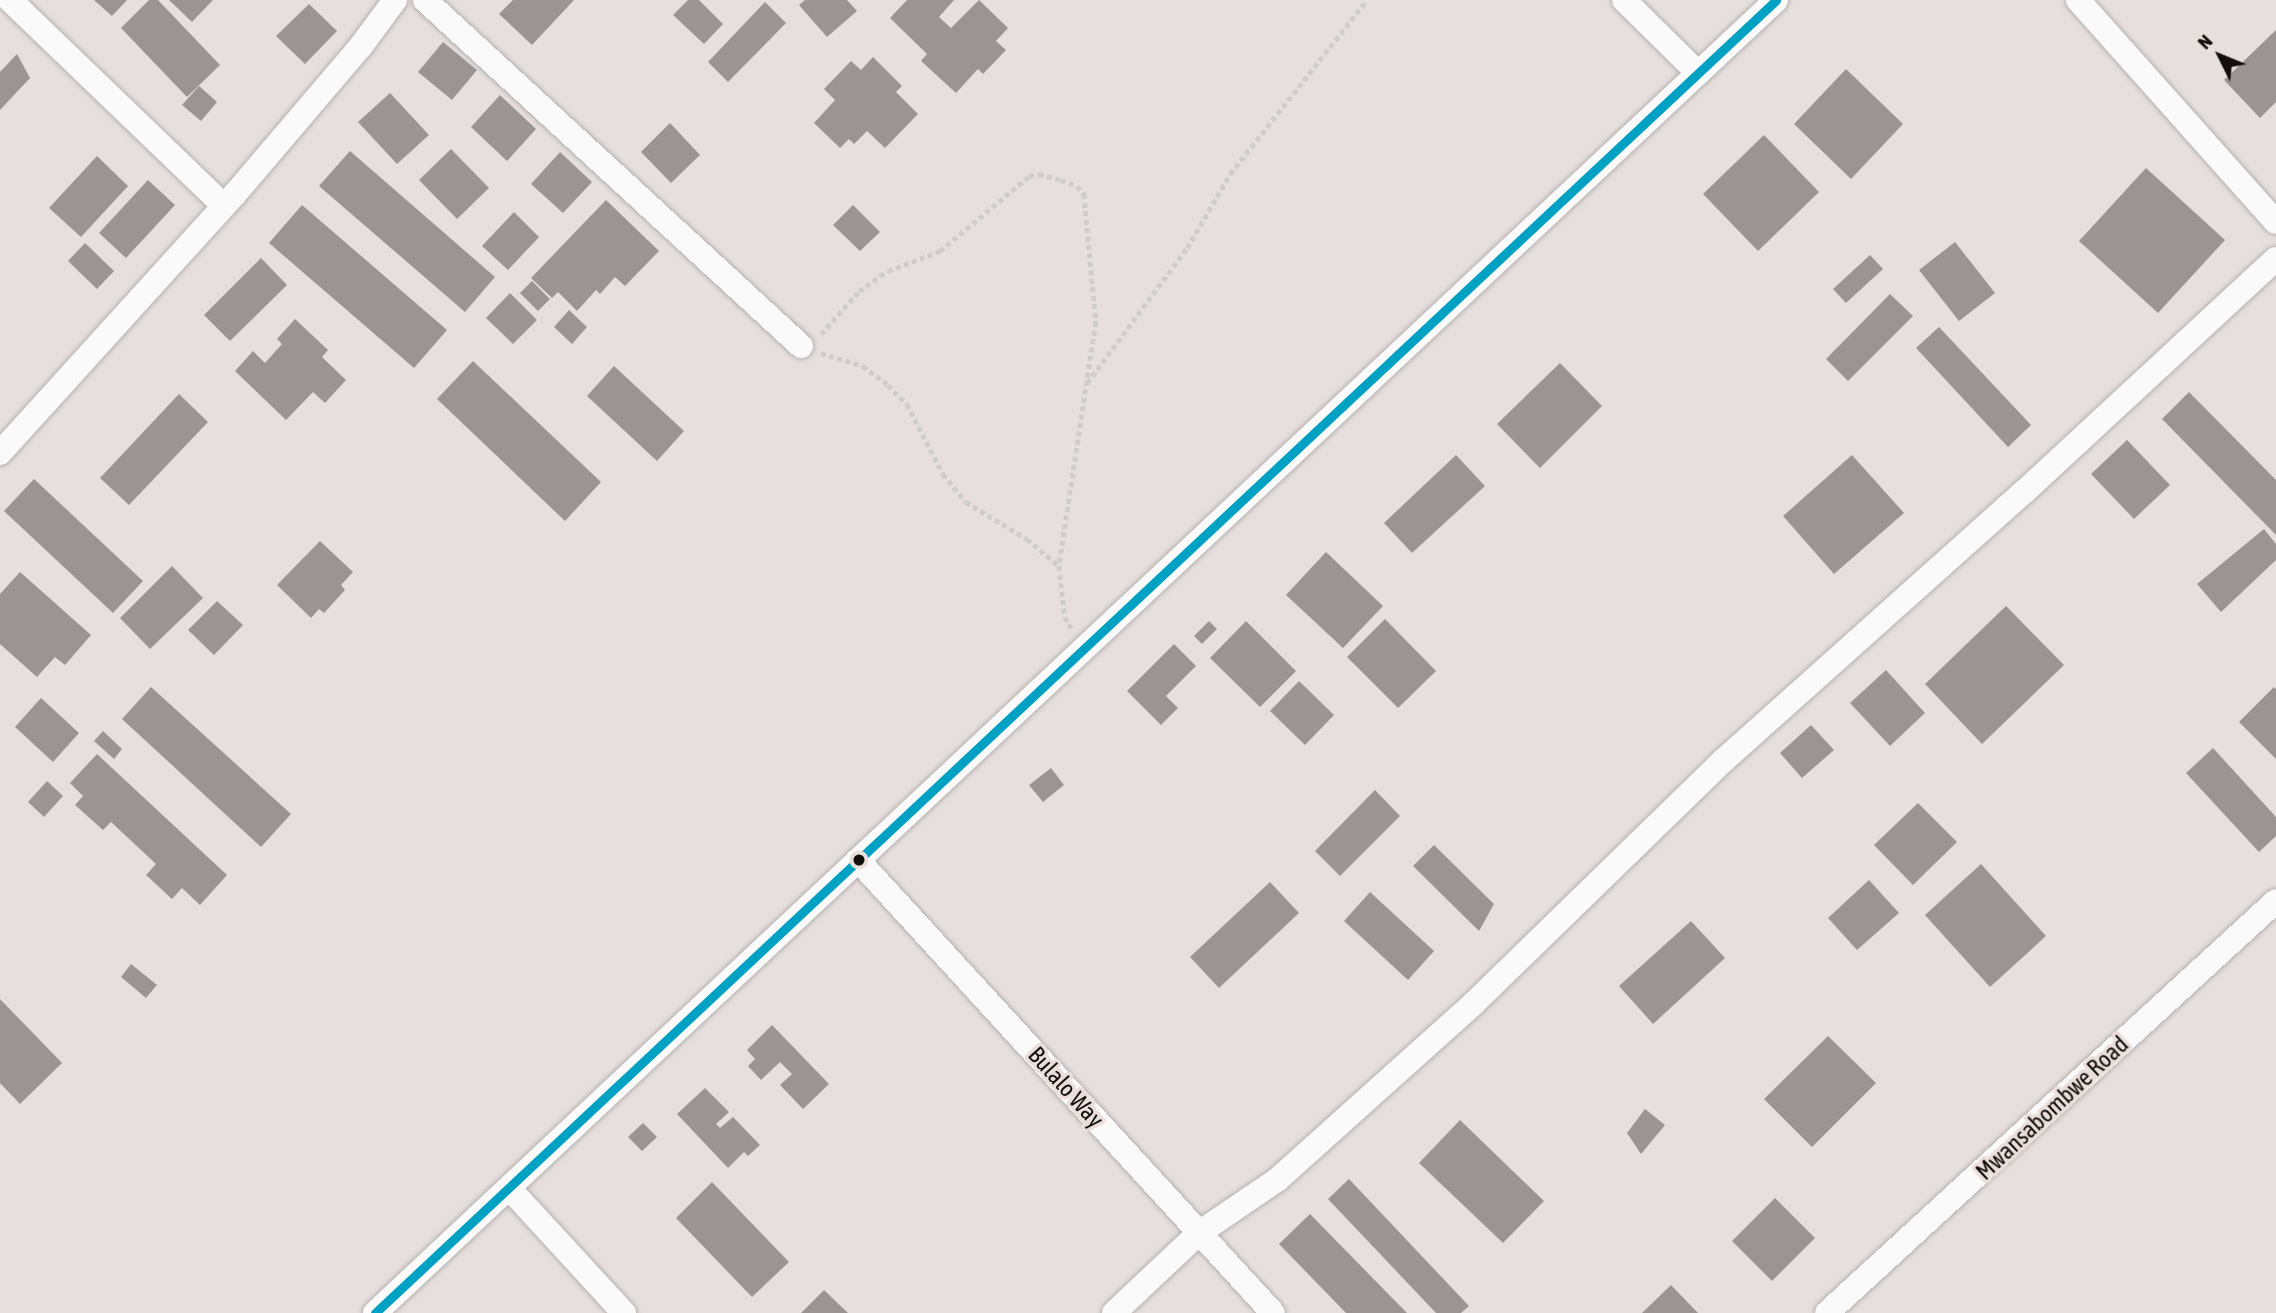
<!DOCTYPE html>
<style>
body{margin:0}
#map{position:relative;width:2276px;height:1313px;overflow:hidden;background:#e6dfde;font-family:"Asap Condensed",sans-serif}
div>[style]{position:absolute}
.building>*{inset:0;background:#9a9594}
.path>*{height:4.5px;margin-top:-2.25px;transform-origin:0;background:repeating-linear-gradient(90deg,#cfcdcc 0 5px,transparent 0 8.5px)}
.roads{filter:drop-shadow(0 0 2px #b6b1af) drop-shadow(0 0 2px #b6b1af)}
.minor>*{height:24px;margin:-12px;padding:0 12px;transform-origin:12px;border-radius:12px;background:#fbfafa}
.bus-1>*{height:9px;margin:-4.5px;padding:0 4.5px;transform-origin:4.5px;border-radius:4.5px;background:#01a1c4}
.dots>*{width:19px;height:19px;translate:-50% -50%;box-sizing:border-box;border:4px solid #e9deda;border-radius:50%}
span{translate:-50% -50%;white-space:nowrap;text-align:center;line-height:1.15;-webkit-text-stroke:7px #e9deda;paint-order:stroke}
.street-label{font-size:24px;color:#110e0c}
.north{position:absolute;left:2185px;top:21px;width:70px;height:70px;-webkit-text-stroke:5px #e9deda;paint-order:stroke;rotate:313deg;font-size:19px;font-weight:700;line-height:28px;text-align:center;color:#110e0c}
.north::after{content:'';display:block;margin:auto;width:24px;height:32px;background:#110e0c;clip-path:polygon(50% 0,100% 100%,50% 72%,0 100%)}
</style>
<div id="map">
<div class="building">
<div style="clip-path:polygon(94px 0,127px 0,112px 16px)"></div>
<div style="clip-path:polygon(149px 0,158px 0,220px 65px,187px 97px,121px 28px)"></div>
<div style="clip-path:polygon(169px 0,213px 0,192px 22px)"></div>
<div style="clip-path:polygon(513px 0,574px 0,532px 45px,499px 14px)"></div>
<div style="clip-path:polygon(688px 0,699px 0,723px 24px,704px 44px,673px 15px)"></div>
<div style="clip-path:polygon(805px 0,847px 0,857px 11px,827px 37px,799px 5px)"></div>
<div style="clip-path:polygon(907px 0,954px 0,939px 17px,951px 28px,979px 0,1008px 28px,996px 41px,1006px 50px,983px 74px,978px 69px,956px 93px,921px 61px,927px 54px,890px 18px)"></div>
<div style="clip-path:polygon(765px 2px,786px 23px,728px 82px,708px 62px)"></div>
<div style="clip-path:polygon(309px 4px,337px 31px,305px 64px,276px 36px)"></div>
<div style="clip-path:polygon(2276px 30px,2276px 102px,2260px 118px,2224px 80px)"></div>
<div style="clip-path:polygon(443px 42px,477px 70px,452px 100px,418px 72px)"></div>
<div style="clip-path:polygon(17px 54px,30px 78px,0 110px,0 72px)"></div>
<div style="clip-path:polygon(873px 57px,902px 86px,896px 92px,918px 114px,885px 148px,867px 131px,854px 144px,849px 139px,840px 148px,814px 123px,835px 100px,824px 89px,851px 61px,861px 70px)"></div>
<div style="clip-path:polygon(1846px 69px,1903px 124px,1851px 179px,1794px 124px)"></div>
<div style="clip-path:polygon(199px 86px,217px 102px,201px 121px,182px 105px)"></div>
<div style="clip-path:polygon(390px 93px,429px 135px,397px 164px,358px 122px)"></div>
<div style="clip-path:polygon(500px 95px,536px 129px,507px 161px,471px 127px)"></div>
<div style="clip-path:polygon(670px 123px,700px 155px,671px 183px,641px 152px)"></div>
<div style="clip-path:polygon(1764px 135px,1819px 192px,1758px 251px,1703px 194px)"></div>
<div style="clip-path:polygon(451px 149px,489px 188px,457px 219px,419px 180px)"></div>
<div style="clip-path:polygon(350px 151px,495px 277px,465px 312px,319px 186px)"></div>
<div style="clip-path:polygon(560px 152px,592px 182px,563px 213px,531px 184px)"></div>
<div style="clip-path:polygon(97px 156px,128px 186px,81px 237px,49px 208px)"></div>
<div style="clip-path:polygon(2146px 168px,2225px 240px,2158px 313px,2079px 241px)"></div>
<div style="clip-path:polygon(148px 180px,175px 205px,126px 258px,99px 233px)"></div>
<div style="clip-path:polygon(606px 200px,659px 251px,625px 286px,615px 277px,600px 294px,596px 290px,577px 311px,558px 292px,552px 298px,531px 278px)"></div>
<div style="clip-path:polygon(302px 205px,447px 330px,414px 368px,269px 243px)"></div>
<div style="clip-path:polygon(853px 205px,880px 232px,860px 251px,833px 225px)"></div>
<div style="clip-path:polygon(514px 212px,539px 237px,508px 270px,482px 246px)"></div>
<div style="clip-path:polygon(1955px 242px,1995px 293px,1959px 321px,1919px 270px)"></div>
<div style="clip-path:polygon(85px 243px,114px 271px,97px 289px,68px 261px)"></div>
<div style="clip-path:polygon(1870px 255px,1883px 269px,1846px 303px,1833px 289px)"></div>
<div style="clip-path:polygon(261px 258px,287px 285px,230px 341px,204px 315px)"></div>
<div style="clip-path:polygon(532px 281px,550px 299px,538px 311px,520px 293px)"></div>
<div style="clip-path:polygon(510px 293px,537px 320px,513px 344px,486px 318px)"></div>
<div style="clip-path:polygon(1890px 294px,1913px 316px,1848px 381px,1826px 359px)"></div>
<div style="clip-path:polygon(569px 310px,587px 327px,572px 344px,554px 327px)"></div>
<div style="clip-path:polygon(295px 319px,328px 350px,322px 357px,346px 380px,325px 403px,313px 392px,286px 420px,235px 371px,253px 351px,265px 363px,282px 344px,277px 339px)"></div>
<div style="clip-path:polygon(1939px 327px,2031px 425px,2008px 447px,1916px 348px)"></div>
<div style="clip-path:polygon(473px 361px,601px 482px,565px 521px,437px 399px)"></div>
<div style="clip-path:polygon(1560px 363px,1602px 406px,1540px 468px,1497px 424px)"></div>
<div style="clip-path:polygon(614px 366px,684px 431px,657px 461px,587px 396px)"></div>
<div style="clip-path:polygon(2189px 392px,2276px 480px,2276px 535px,2162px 419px)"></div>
<div style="clip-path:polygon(179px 394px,208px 422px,129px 505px,100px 478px)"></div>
<div style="clip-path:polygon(2127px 440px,2170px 485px,2134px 519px,2091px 474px)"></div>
<div style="clip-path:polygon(1456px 455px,1485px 486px,1412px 553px,1384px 523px)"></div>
<div style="clip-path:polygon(1852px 455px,1904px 513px,1834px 574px,1783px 516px)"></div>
<div style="clip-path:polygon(34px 479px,143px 581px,113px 613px,4px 511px)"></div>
<div style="clip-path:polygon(2264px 529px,2276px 544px,2276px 560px,2221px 612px,2197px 584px)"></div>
<div style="clip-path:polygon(320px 541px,353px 572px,341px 585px,345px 590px,324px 613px,319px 609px,311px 618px,277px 585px)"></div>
<div style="clip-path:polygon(1326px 552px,1383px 606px,1343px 648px,1286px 595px)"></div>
<div style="clip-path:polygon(172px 566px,203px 598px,150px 649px,120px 618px)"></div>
<div style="clip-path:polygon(20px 572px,91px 635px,65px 665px,55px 657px,37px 677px,0 644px,0 594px)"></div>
<div style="clip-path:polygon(217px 601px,243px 625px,214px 655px,188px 630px)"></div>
<div style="clip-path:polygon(2006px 606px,2064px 665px,1982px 744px,1925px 684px)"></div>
<div style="clip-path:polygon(1385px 619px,1436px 671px,1398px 708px,1347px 657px)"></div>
<div style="clip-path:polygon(1209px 621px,1217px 629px,1202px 644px,1194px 636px)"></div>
<div style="clip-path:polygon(1246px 621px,1296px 671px,1260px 707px,1210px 658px)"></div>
<div style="clip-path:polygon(1174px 644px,1196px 666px,1166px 696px,1178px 708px,1161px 725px,1127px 691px)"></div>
<div style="clip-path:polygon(1886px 670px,1925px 713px,1890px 746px,1850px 703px)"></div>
<div style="clip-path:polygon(1299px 681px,1334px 715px,1305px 745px,1270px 711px)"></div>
<div style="clip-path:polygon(151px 687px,291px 814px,261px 847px,122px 719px)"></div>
<div style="clip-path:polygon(2274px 687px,2276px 689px,2276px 759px,2239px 722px)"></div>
<div style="clip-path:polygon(41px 698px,79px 733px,53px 762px,15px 727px)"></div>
<div style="clip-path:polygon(1811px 725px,1834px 750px,1802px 778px,1780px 753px)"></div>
<div style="clip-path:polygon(103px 731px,122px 749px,114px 759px,94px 741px)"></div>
<div style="clip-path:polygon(2213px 748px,2276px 817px,2276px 836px,2259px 852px,2186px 773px)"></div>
<div style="clip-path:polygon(97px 754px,227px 875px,200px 905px,182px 888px,172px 899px,146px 875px,156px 864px,111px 822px,103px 830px,75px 805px,83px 796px,70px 783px)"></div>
<div style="clip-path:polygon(1051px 768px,1064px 785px,1043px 802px,1029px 785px)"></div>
<div style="clip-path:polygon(47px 781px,63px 796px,44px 817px,28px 802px)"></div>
<div style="clip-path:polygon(1375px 790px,1400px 816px,1340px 876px,1315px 851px)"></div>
<div style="clip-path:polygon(1918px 803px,1957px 842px,1913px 885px,1874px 845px)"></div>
<div style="clip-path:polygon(1434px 845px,1494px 904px,1479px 931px,1413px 866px)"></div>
<div style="clip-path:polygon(1981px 864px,2046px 936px,1990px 987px,1925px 915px)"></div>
<div style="clip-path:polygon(1869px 880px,1899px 913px,1857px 950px,1828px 918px)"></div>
<div style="clip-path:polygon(1270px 882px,1299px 913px,1219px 988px,1190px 957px)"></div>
<div style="clip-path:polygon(1370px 892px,1434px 951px,1408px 980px,1344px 921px)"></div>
<div style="clip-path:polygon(1691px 921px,1725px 958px,1653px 1024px,1619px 986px)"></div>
<div style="clip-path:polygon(131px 964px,157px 985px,146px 998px,121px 977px)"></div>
<div style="clip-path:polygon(0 999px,62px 1063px,20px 1104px,0 1083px)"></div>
<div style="clip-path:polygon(772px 1025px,829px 1084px,803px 1109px,780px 1085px,792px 1074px,780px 1062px,761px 1080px,748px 1066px,755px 1059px,747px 1050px)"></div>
<div style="clip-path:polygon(1828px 1036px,1876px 1083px,1812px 1147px,1764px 1099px)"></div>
<div style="clip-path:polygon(705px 1088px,729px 1112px,716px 1124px,720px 1128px,733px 1117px,760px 1145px,748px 1156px,744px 1152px,728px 1168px,677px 1114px)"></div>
<div style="clip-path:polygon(1645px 1109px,1665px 1125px,1641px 1154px,1627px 1133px)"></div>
<div style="clip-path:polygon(1460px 1120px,1544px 1201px,1503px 1243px,1419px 1163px)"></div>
<div style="clip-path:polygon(643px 1123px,657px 1137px,642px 1151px,628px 1137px)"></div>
<div style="clip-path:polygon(1349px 1179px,1469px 1306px,1461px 1313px,1436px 1313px,1328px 1199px)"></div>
<div style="clip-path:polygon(712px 1182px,789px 1262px,752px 1297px,676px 1218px)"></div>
<div style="clip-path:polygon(1775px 1198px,1815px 1238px,1772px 1281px,1732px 1241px)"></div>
<div style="clip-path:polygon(1310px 1214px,1407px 1313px,1346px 1313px,1279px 1244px)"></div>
<div style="clip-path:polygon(1671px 1285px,1698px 1313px,1642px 1313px)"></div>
<div style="clip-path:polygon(824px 1290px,848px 1313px,801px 1313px)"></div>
</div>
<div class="path">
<div style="left:821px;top:334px;width:57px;rotate:-48.5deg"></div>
<div style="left:859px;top:291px;width:35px;rotate:-35deg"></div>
<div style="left:888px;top:271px;width:56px;rotate:-21deg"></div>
<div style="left:940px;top:251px;width:116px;rotate:-40.1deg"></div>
<div style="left:1029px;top:176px;width:10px;rotate:-11deg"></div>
<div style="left:1039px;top:174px;width:23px;rotate:15deg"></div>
<div style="left:1061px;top:180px;width:17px;rotate:21deg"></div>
<div style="left:1077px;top:186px;width:11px;rotate:49deg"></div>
<div style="left:1084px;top:194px;width:129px;rotate:84.6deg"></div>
<div style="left:1096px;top:322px;width:247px;rotate:98.6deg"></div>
<div style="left:1059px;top:566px;width:51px;rotate:83.3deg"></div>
<div style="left:1065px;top:617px;width:13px;rotate:61deg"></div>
<div style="left:821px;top:353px;width:44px;rotate:17.2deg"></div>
<div style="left:863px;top:366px;width:31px;rotate:37deg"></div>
<div style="left:888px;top:385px;width:27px;rotate:45deg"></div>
<div style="left:907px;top:404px;width:79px;rotate:62.8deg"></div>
<div style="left:943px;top:474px;width:36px;rotate:51deg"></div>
<div style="left:966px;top:502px;width:71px;rotate:31.2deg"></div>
<div style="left:1027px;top:539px;width:42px;rotate:40.2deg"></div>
<div style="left:1087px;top:383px;width:168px;rotate:-53.5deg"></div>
<div style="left:1187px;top:248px;width:86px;rotate:-59.8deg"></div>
<div style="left:1230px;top:174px;width:221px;rotate:-51.8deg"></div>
</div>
<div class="roads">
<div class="minor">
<div style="left:10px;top:0;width:297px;rotate:43.9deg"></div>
<div style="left:425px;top:0;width:511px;rotate:42.62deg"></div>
<div style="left:1624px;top:0;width:104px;rotate:44.6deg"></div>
<div style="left:2078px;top:0;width:297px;rotate:48.3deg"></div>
<div style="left:0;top:453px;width:350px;rotate:-47.8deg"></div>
<div style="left:235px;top:194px;width:194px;rotate:-49.6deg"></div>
<div style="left:361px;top:46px;width:57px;rotate:-53.5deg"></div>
<div style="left:858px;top:860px;width:614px;rotate:47.51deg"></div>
<div style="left:509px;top:1188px;width:170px;rotate:47.4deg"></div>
<div style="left:375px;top:1313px;width:1920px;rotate:-43.14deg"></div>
<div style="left:1114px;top:1313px;width:117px;rotate:-43.3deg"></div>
<div style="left:1199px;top:1233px;width:94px;rotate:-34.2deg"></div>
<div style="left:1277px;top:1180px;width:265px;rotate:-41.9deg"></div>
<div style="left:1474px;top:1003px;width:349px;rotate:-44.2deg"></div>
<div style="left:1724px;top:760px;width:402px;rotate:-41.8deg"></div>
<div style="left:2024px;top:492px;width:343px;rotate:-42.8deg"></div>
<div style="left:1827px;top:1313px;width:609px;rotate:-42.54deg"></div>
</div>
</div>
<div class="bus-1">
<div style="left:375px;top:1313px;width:1920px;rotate:-43.14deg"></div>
</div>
<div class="dots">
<div style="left:859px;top:860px;background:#110e0c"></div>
</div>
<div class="street-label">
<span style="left:1066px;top:1087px;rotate:48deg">Bulalo Way</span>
<span style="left:2052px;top:1108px;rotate:-43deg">Mwansabombwe Road</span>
</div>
<div class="north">N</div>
</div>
